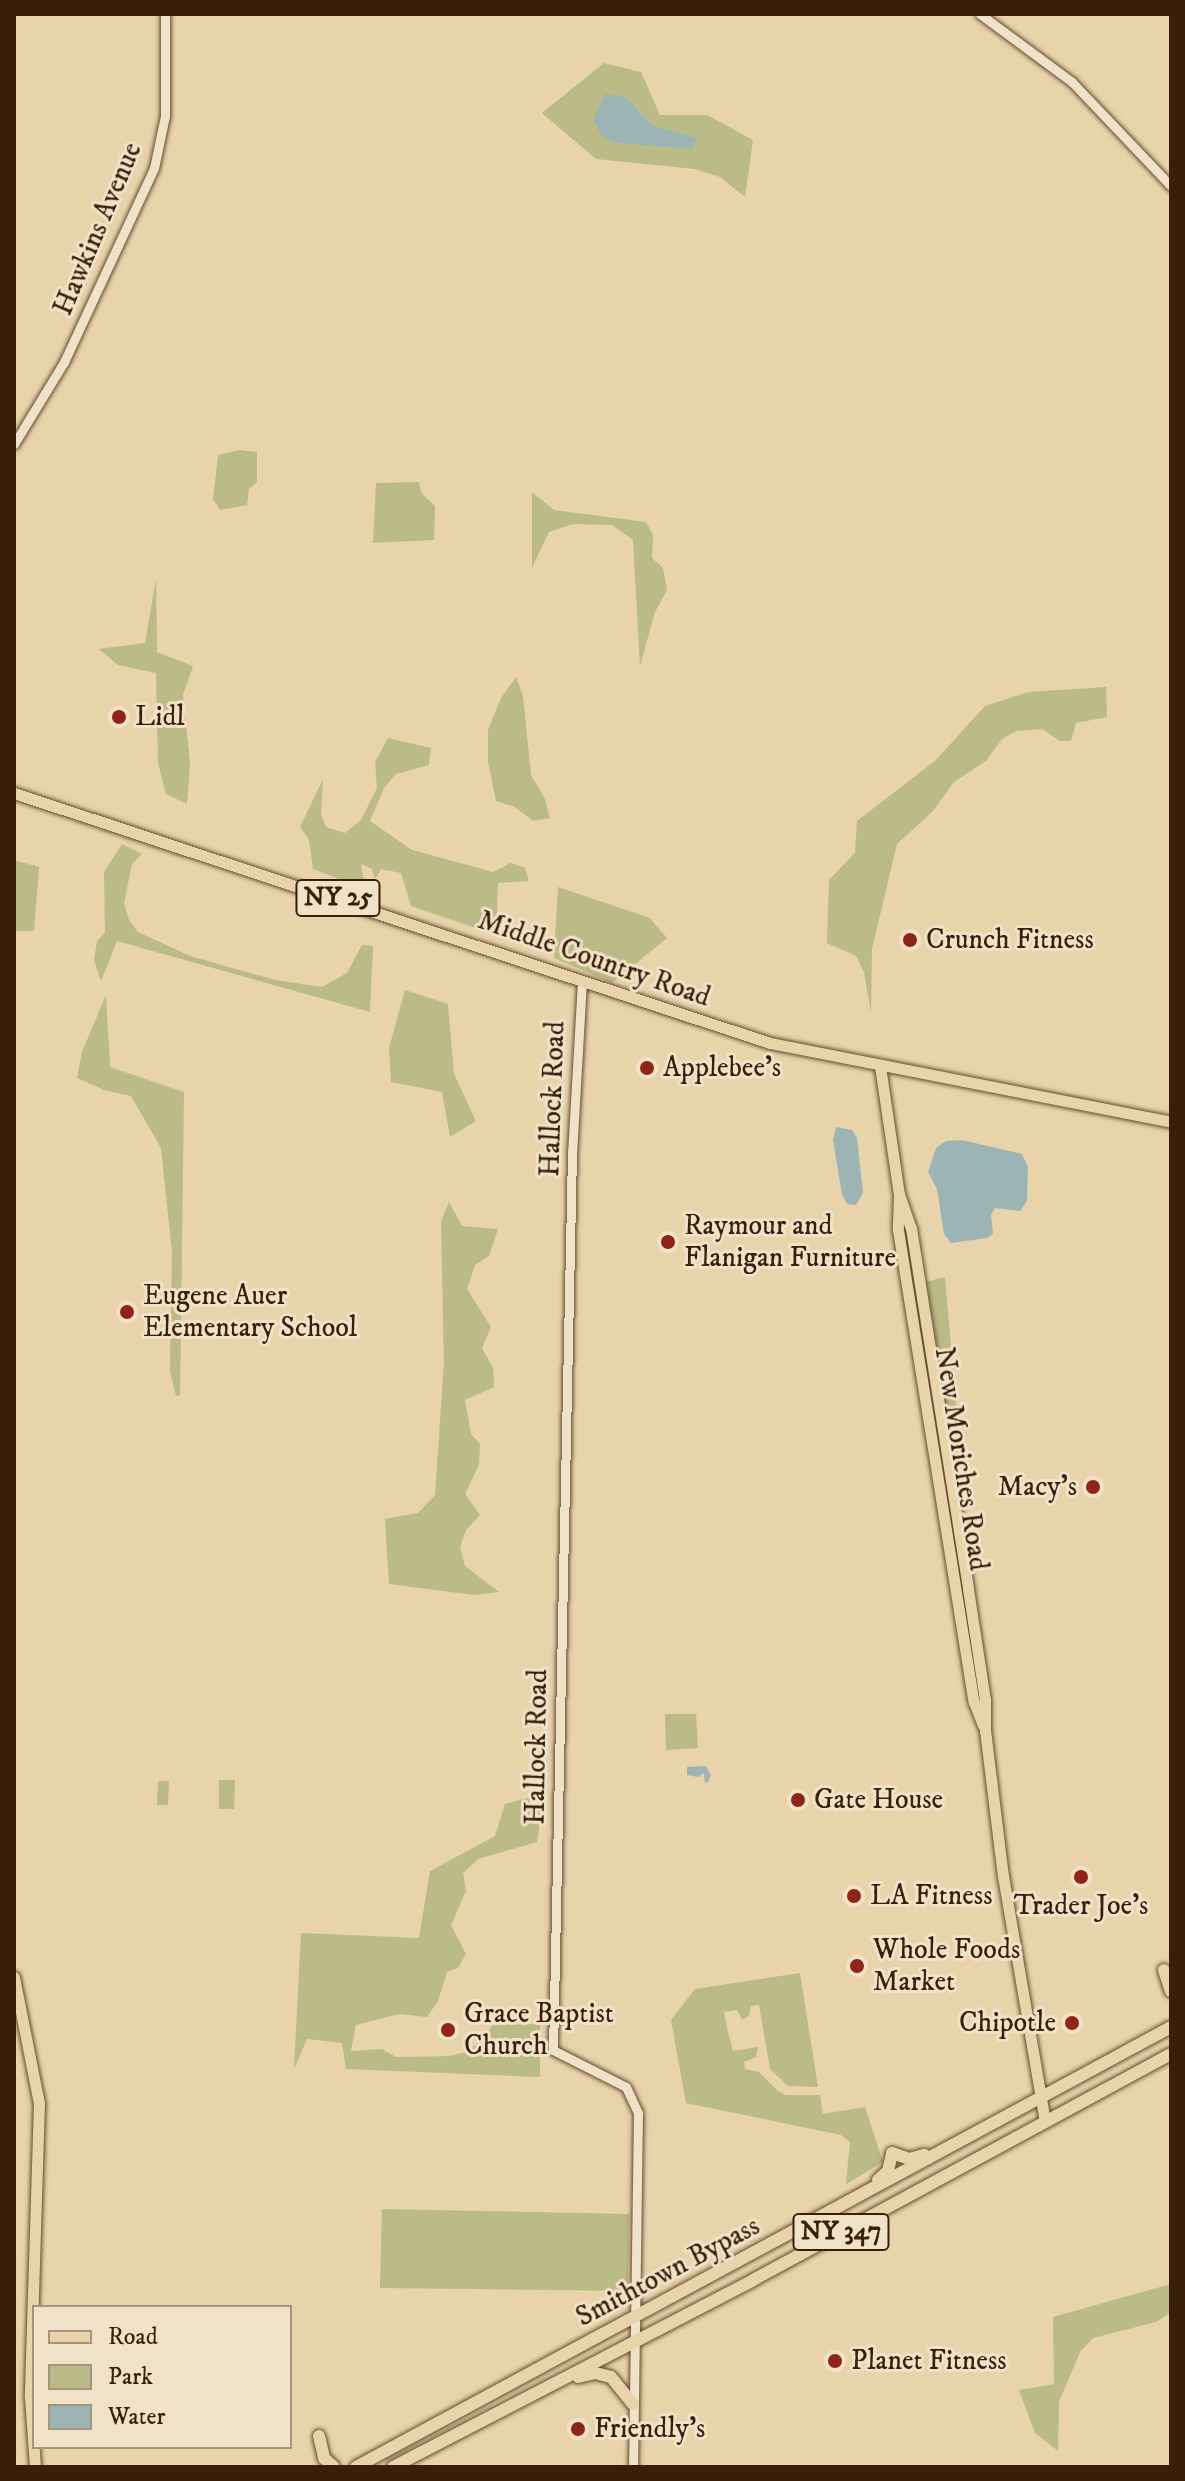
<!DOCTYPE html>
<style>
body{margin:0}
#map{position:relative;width:1185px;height:2481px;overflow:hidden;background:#e8d3ab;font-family:"IM FELL DW Pica",serif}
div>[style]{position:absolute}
.green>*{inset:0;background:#babb86}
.water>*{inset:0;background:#9db4b5}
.roads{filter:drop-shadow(0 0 2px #654b32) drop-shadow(0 0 2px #654b32)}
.minor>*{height:9px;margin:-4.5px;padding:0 4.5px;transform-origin:4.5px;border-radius:4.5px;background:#f0e2c8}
.major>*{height:11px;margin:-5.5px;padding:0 5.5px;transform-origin:5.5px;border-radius:5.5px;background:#e8d3ab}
.highway>*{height:12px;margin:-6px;padding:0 6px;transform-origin:6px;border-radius:6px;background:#e8d3ab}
.dots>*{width:22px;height:22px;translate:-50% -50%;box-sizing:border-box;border:4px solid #f0e2c8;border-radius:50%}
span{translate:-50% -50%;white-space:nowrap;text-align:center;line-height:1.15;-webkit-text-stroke:6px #f0e2c8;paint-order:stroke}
.shield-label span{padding:2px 6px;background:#f0e2c8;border:2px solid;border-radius:6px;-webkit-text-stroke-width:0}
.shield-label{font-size:26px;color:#391e0a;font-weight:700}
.street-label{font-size:28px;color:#391e0a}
.poi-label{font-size:28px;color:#391e0a}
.left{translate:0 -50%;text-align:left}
.right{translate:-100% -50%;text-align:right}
.frame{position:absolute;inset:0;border:16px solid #391e0a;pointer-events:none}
.legend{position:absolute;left:32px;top:2305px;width:260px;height:144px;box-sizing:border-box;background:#f0e2c8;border:2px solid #a7947c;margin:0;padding:10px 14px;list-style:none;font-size:24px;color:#391e0a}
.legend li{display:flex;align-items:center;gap:16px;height:40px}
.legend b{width:40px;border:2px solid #a7947c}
</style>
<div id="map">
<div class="green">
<div style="clip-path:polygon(evenodd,604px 63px,641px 72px,660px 115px,707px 115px,753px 140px,745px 197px,720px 177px,695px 169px,596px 159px,542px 113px,604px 63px,606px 95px,626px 97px,652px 125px,696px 138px,693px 148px,615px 143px,593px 120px,606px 95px)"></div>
<div style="clip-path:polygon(240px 450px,257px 452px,257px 482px,249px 489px,247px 505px,220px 510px,213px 499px,218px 455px)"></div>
<div style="clip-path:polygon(419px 482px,422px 494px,435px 506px,434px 540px,373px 543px,376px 483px)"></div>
<div style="clip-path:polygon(532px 492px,554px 510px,646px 522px,653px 535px,652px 558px,663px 568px,667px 590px,655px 612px,640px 666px,633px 540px,612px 525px,573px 524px,549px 532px,532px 568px)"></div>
<div style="clip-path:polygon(156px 579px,157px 652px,193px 666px,183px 695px,190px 763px,187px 804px,166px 794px,158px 763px,156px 673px,118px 665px,99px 649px,145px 643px)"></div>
<div style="clip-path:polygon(516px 677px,523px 696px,531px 775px,545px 799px,550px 818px,533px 821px,515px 807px,496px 801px,488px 762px,488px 730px,501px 698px)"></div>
<div style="clip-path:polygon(1106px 687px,1107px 717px,1076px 723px,1071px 741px,1060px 741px,1042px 729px,1016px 731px,1002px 739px,986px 761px,954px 782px,933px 811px,897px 844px,872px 949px,871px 1013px,864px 972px,856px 956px,827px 943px,829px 880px,855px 853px,857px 821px,936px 760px,985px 706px,1028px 692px)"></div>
<div style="clip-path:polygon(388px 738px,431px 748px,429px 765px,396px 774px,384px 788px,370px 821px,412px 850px,493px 872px,511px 863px,525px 868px,529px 881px,498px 883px,496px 935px,411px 906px,401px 873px,381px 869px,375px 879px,372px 869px,361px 864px,365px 889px,313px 869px,309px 840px,300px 827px,323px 779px,321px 814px,326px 827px,345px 833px,361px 820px,377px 788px,375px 762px)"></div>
<div style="clip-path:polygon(122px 844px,142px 854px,132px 864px,124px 903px,129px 920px,138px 932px,190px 956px,275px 980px,322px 987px,347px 973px,362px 945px,373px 946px,370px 1012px,117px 941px,101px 981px,94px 960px,97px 941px,105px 933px,104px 872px)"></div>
<div style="clip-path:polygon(14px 860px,39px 867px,34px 931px,14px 931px)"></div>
<div style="clip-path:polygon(558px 887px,650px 918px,667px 938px,612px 983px,554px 958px)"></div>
<div style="clip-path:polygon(405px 990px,448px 1004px,454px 1074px,476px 1121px,450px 1137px,442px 1092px,391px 1082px,389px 1048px)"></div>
<div style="clip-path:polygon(106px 995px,110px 1067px,184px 1092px,180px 1395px,176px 1396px,170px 1371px,172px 1252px,161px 1148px,131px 1096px,104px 1090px,77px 1078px,82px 1052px)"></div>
<div style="clip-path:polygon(449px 1202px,462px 1226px,498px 1229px,489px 1256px,475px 1265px,467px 1289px,491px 1327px,482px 1348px,493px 1368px,494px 1387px,465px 1400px,471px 1434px,480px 1444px,479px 1465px,465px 1494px,480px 1515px,466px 1530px,460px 1547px,465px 1566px,499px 1592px,474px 1595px,389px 1584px,385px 1519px,418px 1513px,435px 1495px,444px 1363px,441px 1221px)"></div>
<div style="clip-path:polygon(945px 1277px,957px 1415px,962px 1418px,947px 1416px,926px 1282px)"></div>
<div style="clip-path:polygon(665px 1714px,696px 1714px,698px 1748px,666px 1750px)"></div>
<div style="clip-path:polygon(219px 1780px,235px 1780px,234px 1809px,219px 1809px)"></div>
<div style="clip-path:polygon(158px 1781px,169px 1781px,168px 1805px,157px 1805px)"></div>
<div style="clip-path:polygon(544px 1793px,537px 1842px,478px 1859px,463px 1873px,466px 1891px,451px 1925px,466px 1954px,458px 1968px,447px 1972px,438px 2001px,427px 2017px,399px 2014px,356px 2025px,351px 2051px,382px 2049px,396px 2057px,450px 2056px,470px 2051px,493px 2025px,540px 2024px,540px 2077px,346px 2069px,342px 2043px,307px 2039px,294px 2069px,301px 1933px,419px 1938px,430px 1871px,495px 1836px,505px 1804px)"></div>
<div style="clip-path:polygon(800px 1973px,818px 2087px,788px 2086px,770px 2069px,759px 2005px,751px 2006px,749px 2016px,742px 2020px,737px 2010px,724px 2012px,727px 2028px,733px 2051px,758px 2047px,756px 2057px,744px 2062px,745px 2069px,759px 2072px,778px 2091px,786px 2095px,820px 2095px,823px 2114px,865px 2107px,883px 2162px,846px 2184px,850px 2142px,841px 2135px,686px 2103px,671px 2020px,695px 1989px)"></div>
<div style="clip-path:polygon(382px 2209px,629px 2214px,628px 2291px,380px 2288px)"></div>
<div style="clip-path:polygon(1171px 2284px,1171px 2312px,1156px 2322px,1093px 2338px,1080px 2352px,1059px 2402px,1058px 2451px,1035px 2433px,1019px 2390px,1054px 2384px,1053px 2317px)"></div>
</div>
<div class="water">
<div style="clip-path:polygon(605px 94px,626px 97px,652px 125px,697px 138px,693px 149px,615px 143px,602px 136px,593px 120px)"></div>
<div style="clip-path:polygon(836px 1127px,852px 1130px,857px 1138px,863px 1193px,856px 1205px,847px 1204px,842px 1195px,833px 1140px)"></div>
<div style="clip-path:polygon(962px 1140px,1022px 1154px,1028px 1167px,1027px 1201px,1020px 1211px,995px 1208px,991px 1215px,993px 1234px,987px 1238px,951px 1243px,944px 1234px,937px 1189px,928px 1172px,936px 1148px,946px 1141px)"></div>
<div style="clip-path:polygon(706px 1766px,711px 1775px,708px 1782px,705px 1783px,704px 1773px,698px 1777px,687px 1775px,687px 1767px)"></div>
</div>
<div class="roads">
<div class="minor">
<div style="left:980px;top:14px;width:114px;rotate:36.5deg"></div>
<div style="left:1072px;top:82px;width:144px;rotate:46.4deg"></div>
<div style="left:14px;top:444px;width:96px;rotate:-58.6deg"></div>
<div style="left:64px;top:362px;width:214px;rotate:-65.1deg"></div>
<div style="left:154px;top:168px;width:53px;rotate:-78.1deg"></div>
<div style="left:165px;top:116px;width:102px;rotate:-90deg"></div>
<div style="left:582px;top:981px;width:171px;rotate:93.3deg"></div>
<div style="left:572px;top:1152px;width:898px;rotate:91.21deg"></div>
<div style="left:553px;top:2050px;width:82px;rotate:26.9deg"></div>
<div style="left:626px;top:2087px;width:29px;rotate:65deg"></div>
<div style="left:638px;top:2113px;width:354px;rotate:90.8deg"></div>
</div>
<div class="major">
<div style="left:14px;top:793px;width:796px;rotate:18.3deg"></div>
<div style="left:770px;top:1043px;width:409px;rotate:11.1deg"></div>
<div style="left:880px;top:1066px;width:129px;rotate:81.6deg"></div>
<div style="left:899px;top:1194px;width:36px;rotate:92deg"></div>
<div style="left:898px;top:1230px;width:478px;rotate:80.9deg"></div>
<div style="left:974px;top:1702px;width:25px;rotate:69deg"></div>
<div style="left:899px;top:1194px;width:36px;rotate:71deg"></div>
<div style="left:911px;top:1228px;width:365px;rotate:81deg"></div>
<div style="left:968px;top:1589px;width:112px;rotate:81.3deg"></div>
<div style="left:985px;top:1700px;width:30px;rotate:90deg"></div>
<div style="left:985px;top:1730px;width:147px;rotate:83deg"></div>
<div style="left:1003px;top:1876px;width:249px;rotate:80.3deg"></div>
<div style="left:14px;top:1977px;width:128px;rotate:78.8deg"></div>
<div style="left:39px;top:2103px;width:294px;rotate:91.8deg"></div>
<div style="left:30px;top:2397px;width:70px;rotate:85.9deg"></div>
</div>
<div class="highway">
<div style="left:1164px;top:1970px;width:22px;rotate:72deg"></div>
<div style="left:878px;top:2180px;width:13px;rotate:-42deg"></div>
<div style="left:888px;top:2171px;width:18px;rotate:-77deg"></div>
<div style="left:892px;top:2153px;width:18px;rotate:19deg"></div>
<div style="left:909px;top:2159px;width:16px;rotate:-15deg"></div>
<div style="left:578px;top:2377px;width:17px;rotate:-13deg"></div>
<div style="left:595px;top:2373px;width:16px;rotate:14deg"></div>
<div style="left:611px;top:2377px;width:35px;rotate:51deg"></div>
<div style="left:319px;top:2436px;width:23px;rotate:77deg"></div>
<div style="left:324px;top:2458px;width:13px;rotate:42deg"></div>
<div style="left:356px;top:2467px;width:926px;rotate:-28.36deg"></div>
<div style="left:393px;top:2467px;width:406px;rotate:-27.4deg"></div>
<div style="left:753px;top:2280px;width:475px;rotate:-28.4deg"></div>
</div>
</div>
<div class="dots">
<div style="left:119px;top:717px;background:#8f2418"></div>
<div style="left:910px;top:940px;background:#8f2418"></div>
<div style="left:647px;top:1068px;background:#8f2418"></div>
<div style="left:668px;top:1242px;background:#8f2418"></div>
<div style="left:127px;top:1312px;background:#8f2418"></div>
<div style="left:1093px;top:1487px;background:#8f2418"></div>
<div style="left:798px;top:1800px;background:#8f2418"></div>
<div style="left:1081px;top:1877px;background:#8f2418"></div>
<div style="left:854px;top:1896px;background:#8f2418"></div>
<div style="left:857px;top:1966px;background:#8f2418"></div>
<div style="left:1072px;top:2023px;background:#8f2418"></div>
<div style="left:448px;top:2030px;background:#8f2418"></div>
<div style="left:835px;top:2361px;background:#8f2418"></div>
<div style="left:578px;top:2429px;background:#8f2418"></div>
</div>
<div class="shield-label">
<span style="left:338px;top:898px">NY 25</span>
<span style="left:841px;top:2232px">NY 347</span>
</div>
<div class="street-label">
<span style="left:98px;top:229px;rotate:-67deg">Hawkins Avenue</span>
<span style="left:594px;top:959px;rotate:19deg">Middle Country Road</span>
<span style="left:553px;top:1099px;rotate:-88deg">Hallock Road</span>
<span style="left:961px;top:1459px;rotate:81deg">New Moriches Road</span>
<span style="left:537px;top:1747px;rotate:-89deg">Hallock Road</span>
<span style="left:668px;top:2272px;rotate:-28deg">Smithtown Bypass</span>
</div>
<div class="poi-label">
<span class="left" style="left:135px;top:717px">Lidl</span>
<span class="left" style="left:926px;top:940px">Crunch Fitness</span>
<span class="left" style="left:663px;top:1068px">Applebee's</span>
<span class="left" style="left:684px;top:1242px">Raymour and<br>Flanigan Furniture</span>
<span class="left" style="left:143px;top:1312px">Eugene Auer<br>Elementary School</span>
<span class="right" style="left:1077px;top:1487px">Macy's</span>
<span class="left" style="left:814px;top:1800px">Gate House</span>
<span class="left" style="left:870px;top:1896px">LA Fitness</span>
<span style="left:1081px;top:1906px">Trader Joe's</span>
<span class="left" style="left:873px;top:1966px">Whole Foods<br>Market</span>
<span class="left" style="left:464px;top:2030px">Grace Baptist<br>Church</span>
<span class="right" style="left:1056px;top:2023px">Chipotle</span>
<span class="left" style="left:851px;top:2361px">Planet Fitness</span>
<span class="left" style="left:594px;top:2429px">Friendly's</span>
</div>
<div class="frame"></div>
<ul class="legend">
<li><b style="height:10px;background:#e8d3ab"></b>Road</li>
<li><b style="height:22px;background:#babb86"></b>Park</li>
<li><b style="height:22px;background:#9db4b5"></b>Water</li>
</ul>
</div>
